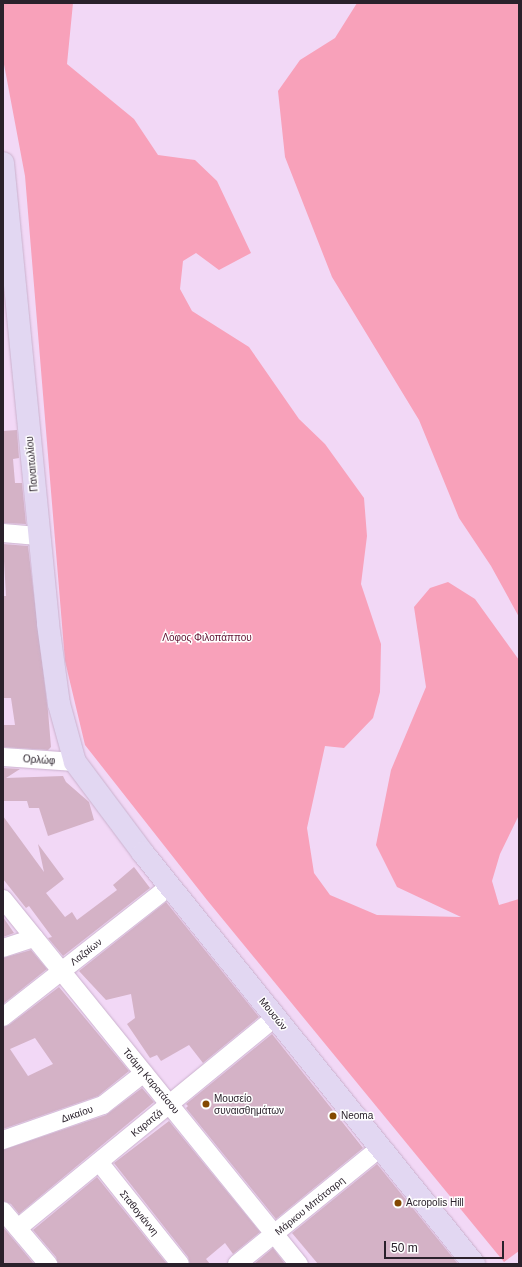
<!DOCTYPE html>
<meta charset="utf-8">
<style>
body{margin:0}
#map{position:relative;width:522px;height:1267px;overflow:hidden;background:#f2d8f6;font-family:Arial,sans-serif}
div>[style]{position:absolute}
.green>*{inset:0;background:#f8a1ba}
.building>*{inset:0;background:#d4b2c6}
.roads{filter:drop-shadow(0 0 1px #cab1cd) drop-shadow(0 0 1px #cab1cd)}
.street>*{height:18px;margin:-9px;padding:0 9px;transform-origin:9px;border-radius:9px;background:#fff}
.secondary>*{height:22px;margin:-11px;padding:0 11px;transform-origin:11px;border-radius:11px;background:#e2d7f2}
.dots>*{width:11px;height:11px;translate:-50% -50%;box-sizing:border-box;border:2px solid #fff;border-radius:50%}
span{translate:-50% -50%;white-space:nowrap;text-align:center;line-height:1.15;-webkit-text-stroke:3px #fff;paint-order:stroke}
.street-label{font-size:10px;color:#2a212b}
.park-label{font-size:10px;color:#5f1030}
.poi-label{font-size:10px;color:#2a212b}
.left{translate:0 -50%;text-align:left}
.frame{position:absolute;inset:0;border:4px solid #2a212b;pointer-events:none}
.scale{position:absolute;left:384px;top:1241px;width:120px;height:18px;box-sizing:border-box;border:2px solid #2a212b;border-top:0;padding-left:5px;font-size:12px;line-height:14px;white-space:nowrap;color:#2a212b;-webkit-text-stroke:3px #fff;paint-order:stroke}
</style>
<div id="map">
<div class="green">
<div style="clip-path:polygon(3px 3px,73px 3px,67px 64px,134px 119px,158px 155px,195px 160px,217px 181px,251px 253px,219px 270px,196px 253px,183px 261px,180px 289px,192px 311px,249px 347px,299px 419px,325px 444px,364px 498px,367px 536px,361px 584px,381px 644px,380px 692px,373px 718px,344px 748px,325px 746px,307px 828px,314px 873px,330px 895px,377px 915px,461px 917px,397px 887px,376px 845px,391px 770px,426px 687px,414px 607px,430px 588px,448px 582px,475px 599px,519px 660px,519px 815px,500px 854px,492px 881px,499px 905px,519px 899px,519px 1251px,504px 1262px,207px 900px,85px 745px,65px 661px,25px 176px,3px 59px)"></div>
<div style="clip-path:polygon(357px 3px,519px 3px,519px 617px,491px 566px,459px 518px,419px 420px,332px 277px,285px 157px,278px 91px,300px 60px,335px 38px)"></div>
</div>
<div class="building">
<div style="clip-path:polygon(17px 430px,19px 458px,13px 459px,15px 483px,22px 483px,26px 524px,3px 523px,3px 431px)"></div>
<div style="clip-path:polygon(3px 544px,28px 546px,48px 711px,51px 747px,48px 750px,3px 747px,3px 725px,15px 725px,11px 698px,3px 698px,3px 596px,6px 596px)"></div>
<div style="clip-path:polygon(3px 768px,20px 769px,6px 778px,63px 776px,66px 782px,89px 802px,94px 820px,48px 836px,39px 808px,29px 808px,27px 801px,3px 801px)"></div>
<div style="clip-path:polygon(3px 816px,44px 872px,38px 844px,64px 879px,46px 893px,65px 917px,72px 912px,77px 920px,117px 890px,113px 885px,134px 867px,150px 888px,63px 956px,48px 938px,52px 937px,29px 906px,26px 908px,3px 879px)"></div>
<div style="clip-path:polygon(166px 902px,259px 1017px,203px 1063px,189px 1045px,161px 1061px,157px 1055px,150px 1058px,127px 1024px,135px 1018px,131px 994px,106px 1000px,79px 971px)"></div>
<div style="clip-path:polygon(3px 917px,14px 933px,3px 937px)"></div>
<div style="clip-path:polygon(31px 950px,47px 969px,3px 1004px,3px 958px)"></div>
<div style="clip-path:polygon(evenodd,59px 987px,129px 1071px,98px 1096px,3px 1129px,3px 1027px,9px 1025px,59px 987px,35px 1038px,53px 1064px,28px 1076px,10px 1049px,35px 1038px)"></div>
<div style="clip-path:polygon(272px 1034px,363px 1148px,276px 1219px,186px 1108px,188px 1106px,186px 1104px)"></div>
<div style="clip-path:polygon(142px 1088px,154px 1102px,19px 1214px,11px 1204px,3px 1201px,3px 1150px,106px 1115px)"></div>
<div style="clip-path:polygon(169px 1121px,260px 1232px,233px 1254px,225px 1243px,206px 1259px,210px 1264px,190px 1264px,188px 1257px,114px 1163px)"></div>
<div style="clip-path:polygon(377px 1164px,458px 1264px,318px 1264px,292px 1233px)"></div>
<div style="clip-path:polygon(97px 1177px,167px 1264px,58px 1264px,56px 1257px,33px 1230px)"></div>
<div style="clip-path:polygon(3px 1227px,34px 1264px,3px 1264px)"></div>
<div style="clip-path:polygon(273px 1248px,285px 1264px,254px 1264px)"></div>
</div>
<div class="roads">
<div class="street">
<div style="left:3px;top:533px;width:35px;rotate:5deg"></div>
<div style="left:3px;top:757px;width:72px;rotate:4deg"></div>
<div style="left:3px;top:899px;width:470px;rotate:51deg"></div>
<div style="left:3px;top:948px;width:33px;rotate:-18deg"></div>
<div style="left:3px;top:1017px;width:212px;rotate:-38.1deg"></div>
<div style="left:3px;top:1140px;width:106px;rotate:-19.3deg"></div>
<div style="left:103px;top:1105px;width:52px;rotate:-38deg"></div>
<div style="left:99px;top:1162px;width:130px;rotate:51.5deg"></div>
<div style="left:3px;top:1211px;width:70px;rotate:49.7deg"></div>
<div style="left:18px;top:1228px;width:333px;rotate:-39.3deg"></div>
<div style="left:237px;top:1264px;width:186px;rotate:-39.1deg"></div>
</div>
<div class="secondary">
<div style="left:3px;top:163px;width:463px;rotate:84.4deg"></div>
<div style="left:48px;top:624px;width:81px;rotate:82.2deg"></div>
<div style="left:59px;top:704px;width:60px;rotate:74.6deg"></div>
<div style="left:75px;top:762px;width:114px;rotate:53.2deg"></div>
<div style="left:143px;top:853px;width:528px;rotate:51.15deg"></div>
</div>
</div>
<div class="dots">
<div style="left:206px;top:1104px;background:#844801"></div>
<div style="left:333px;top:1116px;background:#844801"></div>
<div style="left:398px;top:1203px;background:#844801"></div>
</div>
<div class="street-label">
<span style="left:32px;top:464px;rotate:-95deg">Παναιτωλίου</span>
<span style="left:39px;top:760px;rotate:4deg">Ορλώφ</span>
<span style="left:86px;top:952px;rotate:-38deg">Λαζαίων</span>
<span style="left:273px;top:1014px;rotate:51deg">Μουσών</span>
<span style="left:151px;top:1081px;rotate:50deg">Τσάμη Καρατάσου</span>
<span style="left:77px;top:1114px;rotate:-19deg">Δικαίου</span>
<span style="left:147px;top:1123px;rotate:-39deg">Καρατζά</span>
<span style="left:310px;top:1206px;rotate:-39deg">Μάρκου Μπότσαρη</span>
<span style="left:139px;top:1213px;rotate:51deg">Σταθογιάννη</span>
</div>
<div class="park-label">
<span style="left:207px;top:638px">Λόφος Φιλοπάππου</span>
</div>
<div class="poi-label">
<span class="left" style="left:214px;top:1104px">Μουσείο<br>συναισθημάτων</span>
<span class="left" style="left:341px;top:1116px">Neoma</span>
<span class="left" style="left:406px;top:1203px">Acropolis Hill</span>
</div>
<div class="frame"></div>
<div class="scale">50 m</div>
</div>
